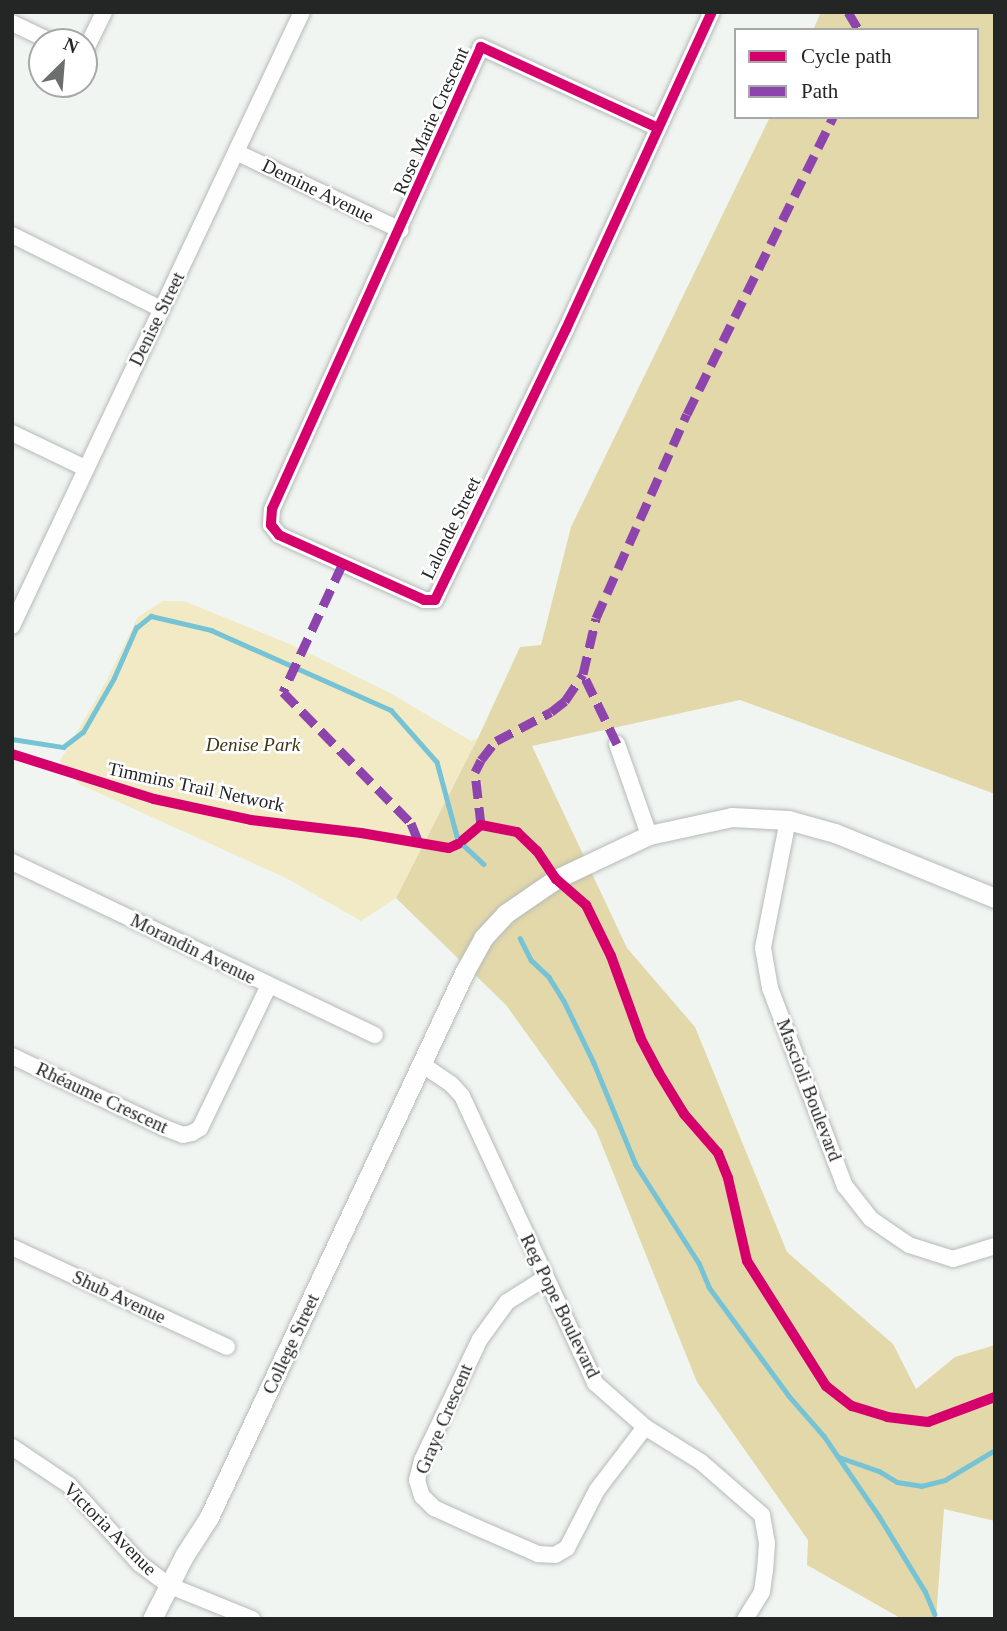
<!DOCTYPE html>
<meta charset="utf-8">
<style>
body{margin:0}
#map{position:relative;width:1007px;height:1631px;overflow:hidden;background:#f0f5f2;font-family:Georgia,serif}
div>[style]{position:absolute}
.green>*{inset:0;background:#f2eac4}
.forest>*{inset:0;background:#e2d8aa}
.stream>*{height:4.5px;margin:-2.25px;padding:0 2.25px;transform-origin:2.25px;border-radius:2.25px;background:#76c3d5}
.roads{filter:drop-shadow(0 0 2px #b6bab8) drop-shadow(0 0 2px #b6bab8)}
.minor>*{height:16px;margin:-8px;padding:0 8px;transform-origin:8px;border-radius:8px;background:#fdfefd}
.tertiary>*{height:19px;margin:-9.5px;padding:0 9.5px;transform-origin:9.5px;border-radius:9.5px;background:#fdfefd}
.quiet>*{height:9px;margin-top:-4.5px;transform-origin:0;background:repeating-linear-gradient(90deg,#8e44ad 0 18px,transparent 0 27px)}
.cycleway>*{height:10px;margin:-5px;padding:0 5px;transform-origin:5px;border-radius:5px;background:#d6006c}
span{translate:-50% -50%;white-space:nowrap;text-align:center;line-height:1.15;-webkit-text-stroke:5px #fff;paint-order:stroke}
.street-label{font-size:19px;color:#242625}
.park-label{font-size:19px;color:#3f3612;font-style:italic}
.frame{position:absolute;inset:0;border:14px solid #242625;pointer-events:none}
.legend{position:absolute;left:734px;top:28px;width:245px;height:91px;box-sizing:border-box;background:#fff;border:2px solid #a7a8a8;margin:0;padding:9px 12px;list-style:none;font-size:21px;color:#242625}
.legend li{display:flex;align-items:center;gap:14px;height:35px}
.legend b{width:35px;border:2px solid #a7a8a8}
.north{position:absolute;left:28px;top:28px;width:70px;height:70px;box-sizing:border-box;background:#fff;border:2px solid #a7a8a8;border-radius:50%;rotate:25deg;font-size:19px;font-weight:700;line-height:28px;text-align:center;color:#242625}
.north::after{content:'';display:block;margin:auto;width:24px;height:32px;background:#6b6e6d;clip-path:polygon(50% 0,100% 100%,50% 72%,0 100%)}
</style>
<div id="map">
<div class="green">
<div style="clip-path:polygon(163px 601px,184px 601px,292px 645px,390px 693px,471px 741px,478px 738px,396px 898px,361px 921px,286px 878px,79px 784px,60px 761px,106px 682px,138px 617px)"></div>
</div>
<div class="forest">
<div style="clip-path:polygon(821px 12px,995px 12px,995px 794px,740px 700px,532px 746px,627px 948px,695px 1027px,787px 1252px,893px 1344px,916px 1389px,955px 1357px,995px 1345px,995px 1521px,944px 1509px,936px 1619px,902px 1619px,807px 1565px,808px 1540px,697px 1382px,596px 1130px,506px 1005px,396px 898px,478px 738px,520px 647px,541px 645px,571px 527px,770px 117px,977px 117px,977px 30px,813px 30px)"></div>
</div>
<div class="stream">
<div style="left:12px;top:739px;width:52px;rotate:8.9deg"></div>
<div style="left:63px;top:747px;width:25px;rotate:-37deg"></div>
<div style="left:83px;top:732px;width:62px;rotate:-60.1deg"></div>
<div style="left:114px;top:678px;width:55px;rotate:-66.3deg"></div>
<div style="left:136px;top:628px;width:19px;rotate:-39deg"></div>
<div style="left:151px;top:616px;width:62px;rotate:13.1deg"></div>
<div style="left:211px;top:630px;width:197px;rotate:24deg"></div>
<div style="left:391px;top:710px;width:69px;rotate:48.5deg"></div>
<div style="left:437px;top:762px;width:81px;rotate:74.9deg"></div>
<div style="left:458px;top:840px;width:35px;rotate:43deg"></div>
<div style="left:520px;top:938px;width:25px;rotate:63deg"></div>
<div style="left:531px;top:960px;width:25px;rotate:43deg"></div>
<div style="left:549px;top:977px;width:28px;rotate:58deg"></div>
<div style="left:564px;top:1001px;width:69px;rotate:64.2deg"></div>
<div style="left:594px;top:1063px;width:110px;rotate:67.6deg"></div>
<div style="left:636px;top:1165px;width:117px;rotate:57.3deg"></div>
<div style="left:699px;top:1263px;width:26px;rotate:67deg"></div>
<div style="left:709px;top:1287px;width:135px;rotate:53.7deg"></div>
<div style="left:789px;top:1396px;width:53px;rotate:48.8deg"></div>
<div style="left:824px;top:1436px;width:97px;rotate:55.5deg"></div>
<div style="left:879px;top:1516px;width:88px;rotate:58.5deg"></div>
<div style="left:925px;top:1591px;width:25px;rotate:67deg"></div>
<div style="left:839px;top:1457px;width:42px;rotate:19.3deg"></div>
<div style="left:879px;top:1471px;width:21px;rotate:31deg"></div>
<div style="left:897px;top:1482px;width:24px;rotate:9deg"></div>
<div style="left:921px;top:1486px;width:25px;rotate:-14deg"></div>
<div style="left:945px;top:1480px;width:58px;rotate:-31deg"></div>
</div>
<div class="roads">
<div class="minor">
<div style="left:12px;top:23px;width:44px;rotate:25.4deg"></div>
<div style="left:84px;top:53px;width:46px;rotate:-64deg"></div>
<div style="left:658px;top:128px;width:195px;rotate:-155.4deg"></div>
<div style="left:481px;top:47px;width:507px;rotate:114.34deg"></div>
<div style="left:272px;top:509px;width:16px;rotate:94deg"></div>
<div style="left:271px;top:525px;width:13px;rotate:51deg"></div>
<div style="left:279px;top:535px;width:159px;rotate:24.1deg"></div>
<div style="left:424px;top:600px;width:11px"></div>
<div style="left:435px;top:600px;width:301px;rotate:-64.2deg"></div>
<div style="left:566px;top:329px;width:349px;rotate:-65.3deg"></div>
<div style="left:236px;top:152px;width:182px;rotate:25.4deg"></div>
<div style="left:12px;top:235px;width:166px;rotate:26.4deg"></div>
<div style="left:12px;top:433px;width:81px;rotate:25.6deg"></div>
<div style="left:12px;top:626px;width:679px;rotate:-64.72deg"></div>
<div style="left:617px;top:744px;width:96px;rotate:70.6deg"></div>
<div style="left:788px;top:820px;width:130px;rotate:101.1deg"></div>
<div style="left:763px;top:948px;width:41px;rotate:80.1deg"></div>
<div style="left:770px;top:988px;width:212px;rotate:69.3deg"></div>
<div style="left:845px;top:1186px;width:42px;rotate:51.8deg"></div>
<div style="left:871px;top:1219px;width:46px;rotate:34.4deg"></div>
<div style="left:909px;top:1245px;width:46px;rotate:17.7deg"></div>
<div style="left:953px;top:1259px;width:44px;rotate:-17.2deg"></div>
<div style="left:12px;top:862px;width:402px;rotate:25.5deg"></div>
<div style="left:12px;top:1056px;width:169px;rotate:25.2deg"></div>
<div style="left:165px;top:1128px;width:19px;rotate:21deg"></div>
<div style="left:183px;top:1135px;width:9px;rotate:-13deg"></div>
<div style="left:192px;top:1133px;width:9px;rotate:-32deg"></div>
<div style="left:200px;top:1128px;width:159px;rotate:-64.2deg"></div>
<div style="left:423px;top:1065px;width:34px;rotate:34deg"></div>
<div style="left:451px;top:1084px;width:16px;rotate:47deg"></div>
<div style="left:462px;top:1096px;width:316px;rotate:65.1deg"></div>
<div style="left:595px;top:1383px;width:67px;rotate:41.3deg"></div>
<div style="left:645px;top:1427px;width:66px;rotate:32deg"></div>
<div style="left:701px;top:1462px;width:81px;rotate:41deg"></div>
<div style="left:762px;top:1515px;width:28px;rotate:80deg"></div>
<div style="left:767px;top:1543px;width:27px;rotate:94deg"></div>
<div style="left:765px;top:1570px;width:22px;rotate:98deg"></div>
<div style="left:762px;top:1592px;width:32px;rotate:122deg"></div>
<div style="left:12px;top:1247px;width:237px;rotate:24.9deg"></div>
<div style="left:545px;top:1278px;width:45px;rotate:147.7deg"></div>
<div style="left:507px;top:1302px;width:46px;rotate:126.1deg"></div>
<div style="left:480px;top:1339px;width:134px;rotate:115.6deg"></div>
<div style="left:422px;top:1460px;width:21px;rotate:104deg"></div>
<div style="left:417px;top:1480px;width:17px;rotate:73deg"></div>
<div style="left:422px;top:1496px;width:17px;rotate:45deg"></div>
<div style="left:434px;top:1508px;width:46px;rotate:24.3deg"></div>
<div style="left:476px;top:1527px;width:68px;rotate:23.5deg"></div>
<div style="left:538px;top:1554px;width:17px;rotate:3deg"></div>
<div style="left:555px;top:1555px;width:14px;rotate:-30deg"></div>
<div style="left:567px;top:1548px;width:65px;rotate:-62.7deg"></div>
<div style="left:597px;top:1490px;width:79px;rotate:-52.7deg"></div>
<div style="left:12px;top:1447px;width:69px;rotate:33.7deg"></div>
<div style="left:69px;top:1485px;width:105px;rotate:48.1deg"></div>
<div style="left:139px;top:1563px;width:36px;rotate:37deg"></div>
<div style="left:168px;top:1585px;width:91px;rotate:22deg"></div>
</div>
<div class="tertiary">
<div style="left:152px;top:1619px;width:71px;rotate:-63.1deg"></div>
<div style="left:184px;top:1556px;width:46px;rotate:-57.3deg"></div>
<div style="left:209px;top:1517px;width:603px;rotate:-64.88deg"></div>
<div style="left:465px;top:971px;width:38px;rotate:-61deg"></div>
<div style="left:483px;top:938px;width:33px;rotate:-47deg"></div>
<div style="left:505px;top:914px;width:62px;rotate:-34.5deg"></div>
<div style="left:556px;top:879px;width:103px;rotate:-25.3deg"></div>
<div style="left:649px;top:835px;width:85px;rotate:-12.2deg"></div>
<div style="left:732px;top:817px;width:56px;rotate:3.1deg"></div>
<div style="left:788px;top:820px;width:49px;rotate:15.5deg"></div>
<div style="left:835px;top:833px;width:173px;rotate:22.1deg"></div>
</div>
</div>
<div class="quiet">
<div style="left:848px;top:12px;width:21px;rotate:59deg"></div>
<div style="left:342px;top:565px;width:140px;rotate:114.9deg"></div>
<div style="left:283px;top:692px;width:183px;rotate:45.7deg"></div>
<div style="left:411px;top:823px;width:22px;rotate:68deg"></div>
<div style="left:617px;top:744px;width:78px;rotate:-115.9deg"></div>
<div style="left:583px;top:674px;width:57px;rotate:-76.9deg"></div>
<div style="left:596px;top:618px;width:223px;rotate:-66deg"></div>
<div style="left:687px;top:414px;width:331px;rotate:-63.8deg"></div>
<div style="left:481px;top:825px;width:53px;rotate:-96.5deg"></div>
<div style="left:475px;top:772px;width:13px;rotate:-63deg"></div>
<div style="left:481px;top:760px;width:24px;rotate:-52deg"></div>
<div style="left:496px;top:741px;width:62px;rotate:-27.8deg"></div>
<div style="left:551px;top:712px;width:18px;rotate:-38deg"></div>
<div style="left:565px;top:701px;width:32px;rotate:-56deg"></div>
</div>
<div class="cycleway">
<div style="left:658px;top:128px;width:195px;rotate:-155.4deg"></div>
<div style="left:481px;top:47px;width:507px;rotate:114.34deg"></div>
<div style="left:272px;top:509px;width:16px;rotate:94deg"></div>
<div style="left:271px;top:525px;width:13px;rotate:51deg"></div>
<div style="left:279px;top:535px;width:159px;rotate:24.1deg"></div>
<div style="left:424px;top:600px;width:11px"></div>
<div style="left:435px;top:600px;width:301px;rotate:-64.2deg"></div>
<div style="left:566px;top:329px;width:349px;rotate:-65.3deg"></div>
<div style="left:12px;top:754px;width:149px;rotate:17.6deg"></div>
<div style="left:154px;top:799px;width:99px;rotate:12.2deg"></div>
<div style="left:251px;top:820px;width:111px;rotate:6.7deg"></div>
<div style="left:361px;top:833px;width:89px;rotate:9.7deg"></div>
<div style="left:449px;top:848px;width:10px;rotate:-24deg"></div>
<div style="left:463px;top:840px;width:23px;rotate:-40deg"></div>
<div style="left:481px;top:825px;width:37px;rotate:11deg"></div>
<div style="left:517px;top:832px;width:28px;rotate:44deg"></div>
<div style="left:537px;top:851px;width:34px;rotate:56deg"></div>
<div style="left:556px;top:879px;width:40px;rotate:41deg"></div>
<div style="left:586px;top:905px;width:57px;rotate:63.9deg"></div>
<div style="left:611px;top:956px;width:88px;rotate:70.1deg"></div>
<div style="left:641px;top:1039px;width:38px;rotate:62deg"></div>
<div style="left:659px;top:1073px;width:48px;rotate:58.6deg"></div>
<div style="left:684px;top:1114px;width:52px;rotate:48.9deg"></div>
<div style="left:718px;top:1153px;width:27px;rotate:68deg"></div>
<div style="left:728px;top:1178px;width:85px;rotate:77.1deg"></div>
<div style="left:747px;top:1261px;width:148px;rotate:57.7deg"></div>
<div style="left:826px;top:1386px;width:33px;rotate:38deg"></div>
<div style="left:852px;top:1406px;width:37px;rotate:17deg"></div>
<div style="left:887px;top:1417px;width:41px;rotate:7deg"></div>
<div style="left:928px;top:1422px;width:72px;rotate:-20.5deg"></div>
</div>
<div class="street-label">
<span style="left:431px;top:121px;rotate:-66deg">Rose Marie Crescent</span>
<span style="left:318px;top:191px;rotate:26deg">Demine Avenue</span>
<span style="left:157px;top:319px;rotate:-64deg">Denise Street</span>
<span style="left:451px;top:528px;rotate:-64deg">Lalonde Street</span>
<span style="left:196px;top:787px;rotate:12deg">Timmins Trail Network</span>
<span style="left:193px;top:949px;rotate:26deg">Morandin Avenue</span>
<span style="left:809px;top:1090px;rotate:69deg">Mascioli Boulevard</span>
<span style="left:102px;top:1098px;rotate:25deg">Rhéaume Crescent</span>
<span style="left:119px;top:1297px;rotate:25deg">Shub Avenue</span>
<span style="left:560px;top:1306px;rotate:64deg">Reg Pope Boulevard</span>
<span style="left:291px;top:1344px;rotate:-65deg">College Street</span>
<span style="left:444px;top:1419px;rotate:-67deg">Graye Crescent</span>
<span style="left:110px;top:1529px;rotate:45deg">Victoria Avenue</span>
</div>
<div class="park-label">
<span style="left:253px;top:745px">Denise Park</span>
</div>
<div class="frame"></div>
<ul class="legend">
<li><b style="height:9px;background:#d6006c"></b>Cycle path</li>
<li><b style="height:9px;background:#8e44ad"></b>Path</li>
</ul>
<div class="north">N</div>
</div>
